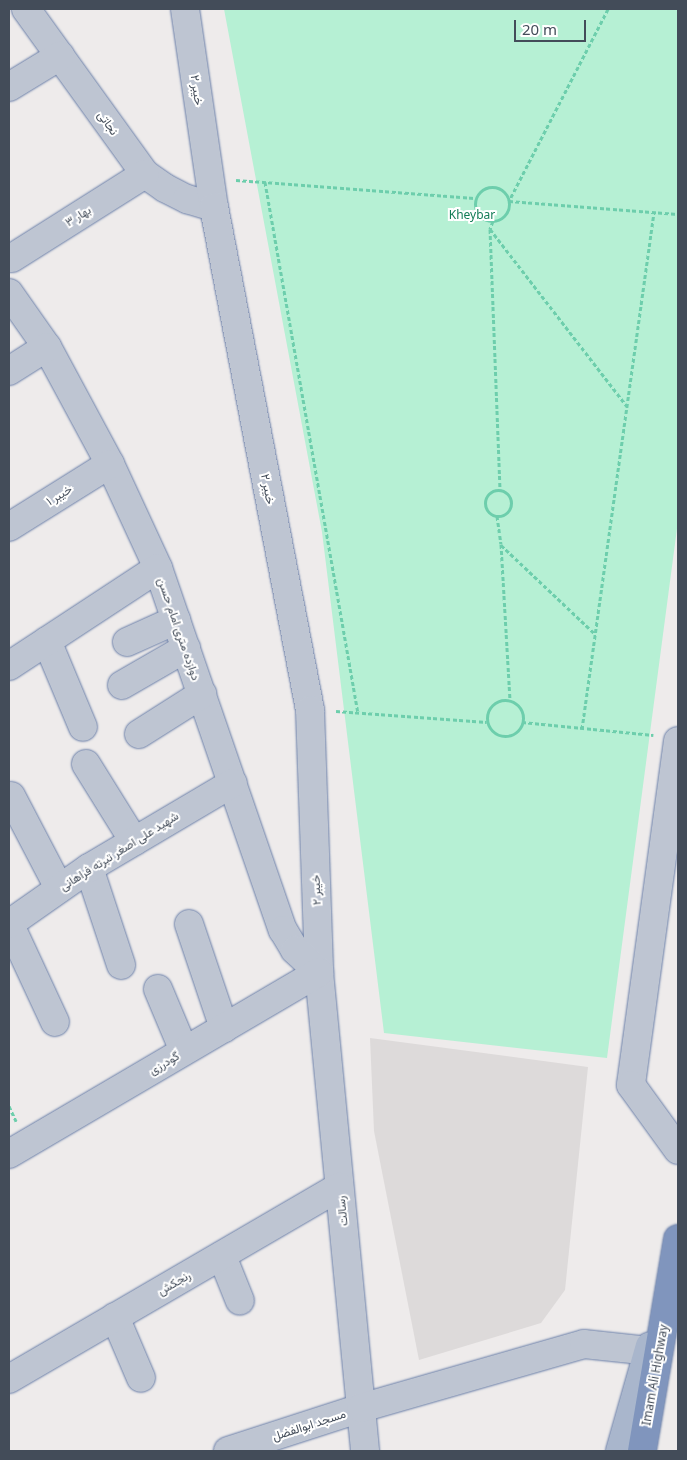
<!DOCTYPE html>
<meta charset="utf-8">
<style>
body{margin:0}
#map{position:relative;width:687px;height:1460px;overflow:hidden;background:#eeebeb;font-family:"Noto Sans",Vazirmatn,sans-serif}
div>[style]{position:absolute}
.education>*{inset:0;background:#dddada}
.green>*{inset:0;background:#b6f0d4}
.path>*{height:3px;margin-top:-1.5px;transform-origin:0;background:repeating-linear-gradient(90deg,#6dceac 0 4px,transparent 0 6.5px)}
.path>.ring{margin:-1.5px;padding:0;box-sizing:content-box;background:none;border:3px solid #6dceac;border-radius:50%}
.roads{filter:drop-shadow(0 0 1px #6c80a9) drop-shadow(0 0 1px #6c80a9)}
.minor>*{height:28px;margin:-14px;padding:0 14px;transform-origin:14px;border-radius:14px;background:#bec5d2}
.major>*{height:28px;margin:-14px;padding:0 14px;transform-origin:14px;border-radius:14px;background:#a9b6cc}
.highway>*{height:28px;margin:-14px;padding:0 14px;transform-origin:14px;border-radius:14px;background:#8095bd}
span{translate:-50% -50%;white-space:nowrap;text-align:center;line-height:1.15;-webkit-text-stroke:4px #fff;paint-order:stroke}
.street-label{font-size:12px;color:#434c59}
.park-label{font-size:12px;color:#127c56}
.frame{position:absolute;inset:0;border:10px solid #434c59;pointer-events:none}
.scale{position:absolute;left:514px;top:20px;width:72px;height:22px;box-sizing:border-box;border:2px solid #434c59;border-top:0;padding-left:6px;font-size:15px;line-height:18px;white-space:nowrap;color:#434c59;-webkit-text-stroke:4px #fff;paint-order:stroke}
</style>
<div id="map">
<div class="education">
<div style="clip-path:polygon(370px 1038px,588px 1067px,565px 1290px,541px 1323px,419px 1360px,374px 1131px)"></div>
</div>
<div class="green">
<div style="clip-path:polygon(224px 9px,678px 9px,678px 521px,607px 1058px,384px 1033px,322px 532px)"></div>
</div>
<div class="path">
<div style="left:608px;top:9px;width:216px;rotate:117.3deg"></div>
<div style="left:509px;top:201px;width:169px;rotate:4.4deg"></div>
<div style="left:236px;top:180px;width:242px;rotate:4.3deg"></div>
<div style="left:265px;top:182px;width:539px;rotate:80.07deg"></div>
<div class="ring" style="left:475px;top:187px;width:31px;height:31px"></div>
<div style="left:493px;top:221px;width:9px;rotate:111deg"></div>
<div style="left:490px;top:229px;width:260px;rotate:87.8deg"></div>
<div style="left:490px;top:229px;width:224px;rotate:52.3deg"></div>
<div class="ring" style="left:485px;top:490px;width:23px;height:23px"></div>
<div style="left:497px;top:516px;width:28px;rotate:82deg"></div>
<div style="left:501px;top:544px;width:156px;rotate:86.7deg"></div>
<div style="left:501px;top:545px;width:129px;rotate:43.4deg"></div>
<div class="ring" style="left:487px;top:700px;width:33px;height:33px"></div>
<div style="left:336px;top:711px;width:151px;rotate:4.2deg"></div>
<div style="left:522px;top:722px;width:132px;rotate:5.7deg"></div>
<div style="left:582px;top:729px;width:522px;rotate:-82.07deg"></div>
<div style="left:9px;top:1106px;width:17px;rotate:65deg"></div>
</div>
<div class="roads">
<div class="minor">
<div style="left:26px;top:9px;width:203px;rotate:54.2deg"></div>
<div style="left:145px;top:174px;width:24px;rotate:35deg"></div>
<div style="left:165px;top:188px;width:25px;rotate:27deg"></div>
<div style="left:187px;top:199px;width:28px;rotate:17deg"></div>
<div style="left:185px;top:9px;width:200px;rotate:81.7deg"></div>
<div style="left:214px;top:207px;width:512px;rotate:79.19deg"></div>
<div style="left:310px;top:710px;width:262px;rotate:88deg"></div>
<div style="left:319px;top:972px;width:481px;rotate:84.5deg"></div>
<div style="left:9px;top:87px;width:60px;rotate:-31.3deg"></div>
<div style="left:12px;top:258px;width:157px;rotate:-32.3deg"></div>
<div style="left:9px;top:293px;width:66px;rotate:54.9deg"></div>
<div style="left:47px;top:347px;width:133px;rotate:61.7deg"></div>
<div style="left:110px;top:464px;width:115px;rotate:65.2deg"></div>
<div style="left:158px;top:568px;width:383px;rotate:71deg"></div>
<div style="left:283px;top:930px;width:23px;rotate:59deg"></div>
<div style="left:295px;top:950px;width:33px;rotate:43deg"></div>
<div style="left:9px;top:371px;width:45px;rotate:-32.3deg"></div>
<div style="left:9px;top:527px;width:119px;rotate:-32deg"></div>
<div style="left:47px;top:641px;width:93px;rotate:67.3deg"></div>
<div style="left:127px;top:642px;width:54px;rotate:-24.2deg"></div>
<div style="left:9px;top:666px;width:178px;rotate:-33.3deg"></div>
<div style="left:122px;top:685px;width:74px;rotate:-30deg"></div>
<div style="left:139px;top:734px;width:75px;rotate:-32.4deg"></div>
<div style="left:678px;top:741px;width:347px;rotate:97.8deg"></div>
<div style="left:631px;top:1085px;width:80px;rotate:54.1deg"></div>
<div style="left:86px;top:764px;width:91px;rotate:58.1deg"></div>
<div style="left:11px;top:796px;width:104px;rotate:62.4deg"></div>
<div style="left:89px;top:868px;width:102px;rotate:71.7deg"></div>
<div style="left:9px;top:923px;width:109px;rotate:65.1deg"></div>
<div style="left:9px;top:924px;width:98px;rotate:-35deg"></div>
<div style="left:89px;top:868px;width:167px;rotate:-30.6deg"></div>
<div style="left:189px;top:924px;width:110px;rotate:71.4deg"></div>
<div style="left:158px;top:989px;width:67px;rotate:67.2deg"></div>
<div style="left:9px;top:1154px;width:359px;rotate:-30.4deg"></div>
<div style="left:222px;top:1256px;width:48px;rotate:68.2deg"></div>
<div style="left:115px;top:1317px;width:66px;rotate:66.9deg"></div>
<div style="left:9px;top:1379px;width:382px;rotate:-30.2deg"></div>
<div style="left:228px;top:1451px;width:140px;rotate:-17.9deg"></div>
<div style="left:361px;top:1408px;width:232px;rotate:-16deg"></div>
<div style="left:584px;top:1344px;width:65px;rotate:6.1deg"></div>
</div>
<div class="major">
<div style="left:620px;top:1451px;width:109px;rotate:-74.1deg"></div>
</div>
<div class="highway">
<div style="left:642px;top:1451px;width:215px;rotate:-80.4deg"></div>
</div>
</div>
<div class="street-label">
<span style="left:197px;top:90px;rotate:82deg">خیبر ۲</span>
<span style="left:108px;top:123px;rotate:54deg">نجاتی</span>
<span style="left:78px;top:216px;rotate:-32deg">بهار ۳</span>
<span style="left:268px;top:489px;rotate:79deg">خیبر ۲</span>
<span style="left:59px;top:495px;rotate:-32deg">خیبر ۱</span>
<span style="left:179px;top:629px;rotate:71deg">دوازده متری امام حسن</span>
<span style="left:119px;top:851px;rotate:-32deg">شهید علی اصغر تبرته فراهانی</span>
<span style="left:316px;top:890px;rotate:-92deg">خیبر ۲</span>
<span style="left:164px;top:1063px;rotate:-30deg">گودرزی</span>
<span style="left:342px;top:1211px;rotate:-96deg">رسالت</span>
<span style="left:174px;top:1283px;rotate:-30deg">رنجکش</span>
<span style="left:655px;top:1375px;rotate:-80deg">Imam Ali Highway</span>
<span style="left:309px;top:1425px;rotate:-18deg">مسجد ابوالفضل</span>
</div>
<div class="park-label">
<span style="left:472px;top:215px">Kheybar</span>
</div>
<div class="frame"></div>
<div class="scale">20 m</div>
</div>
